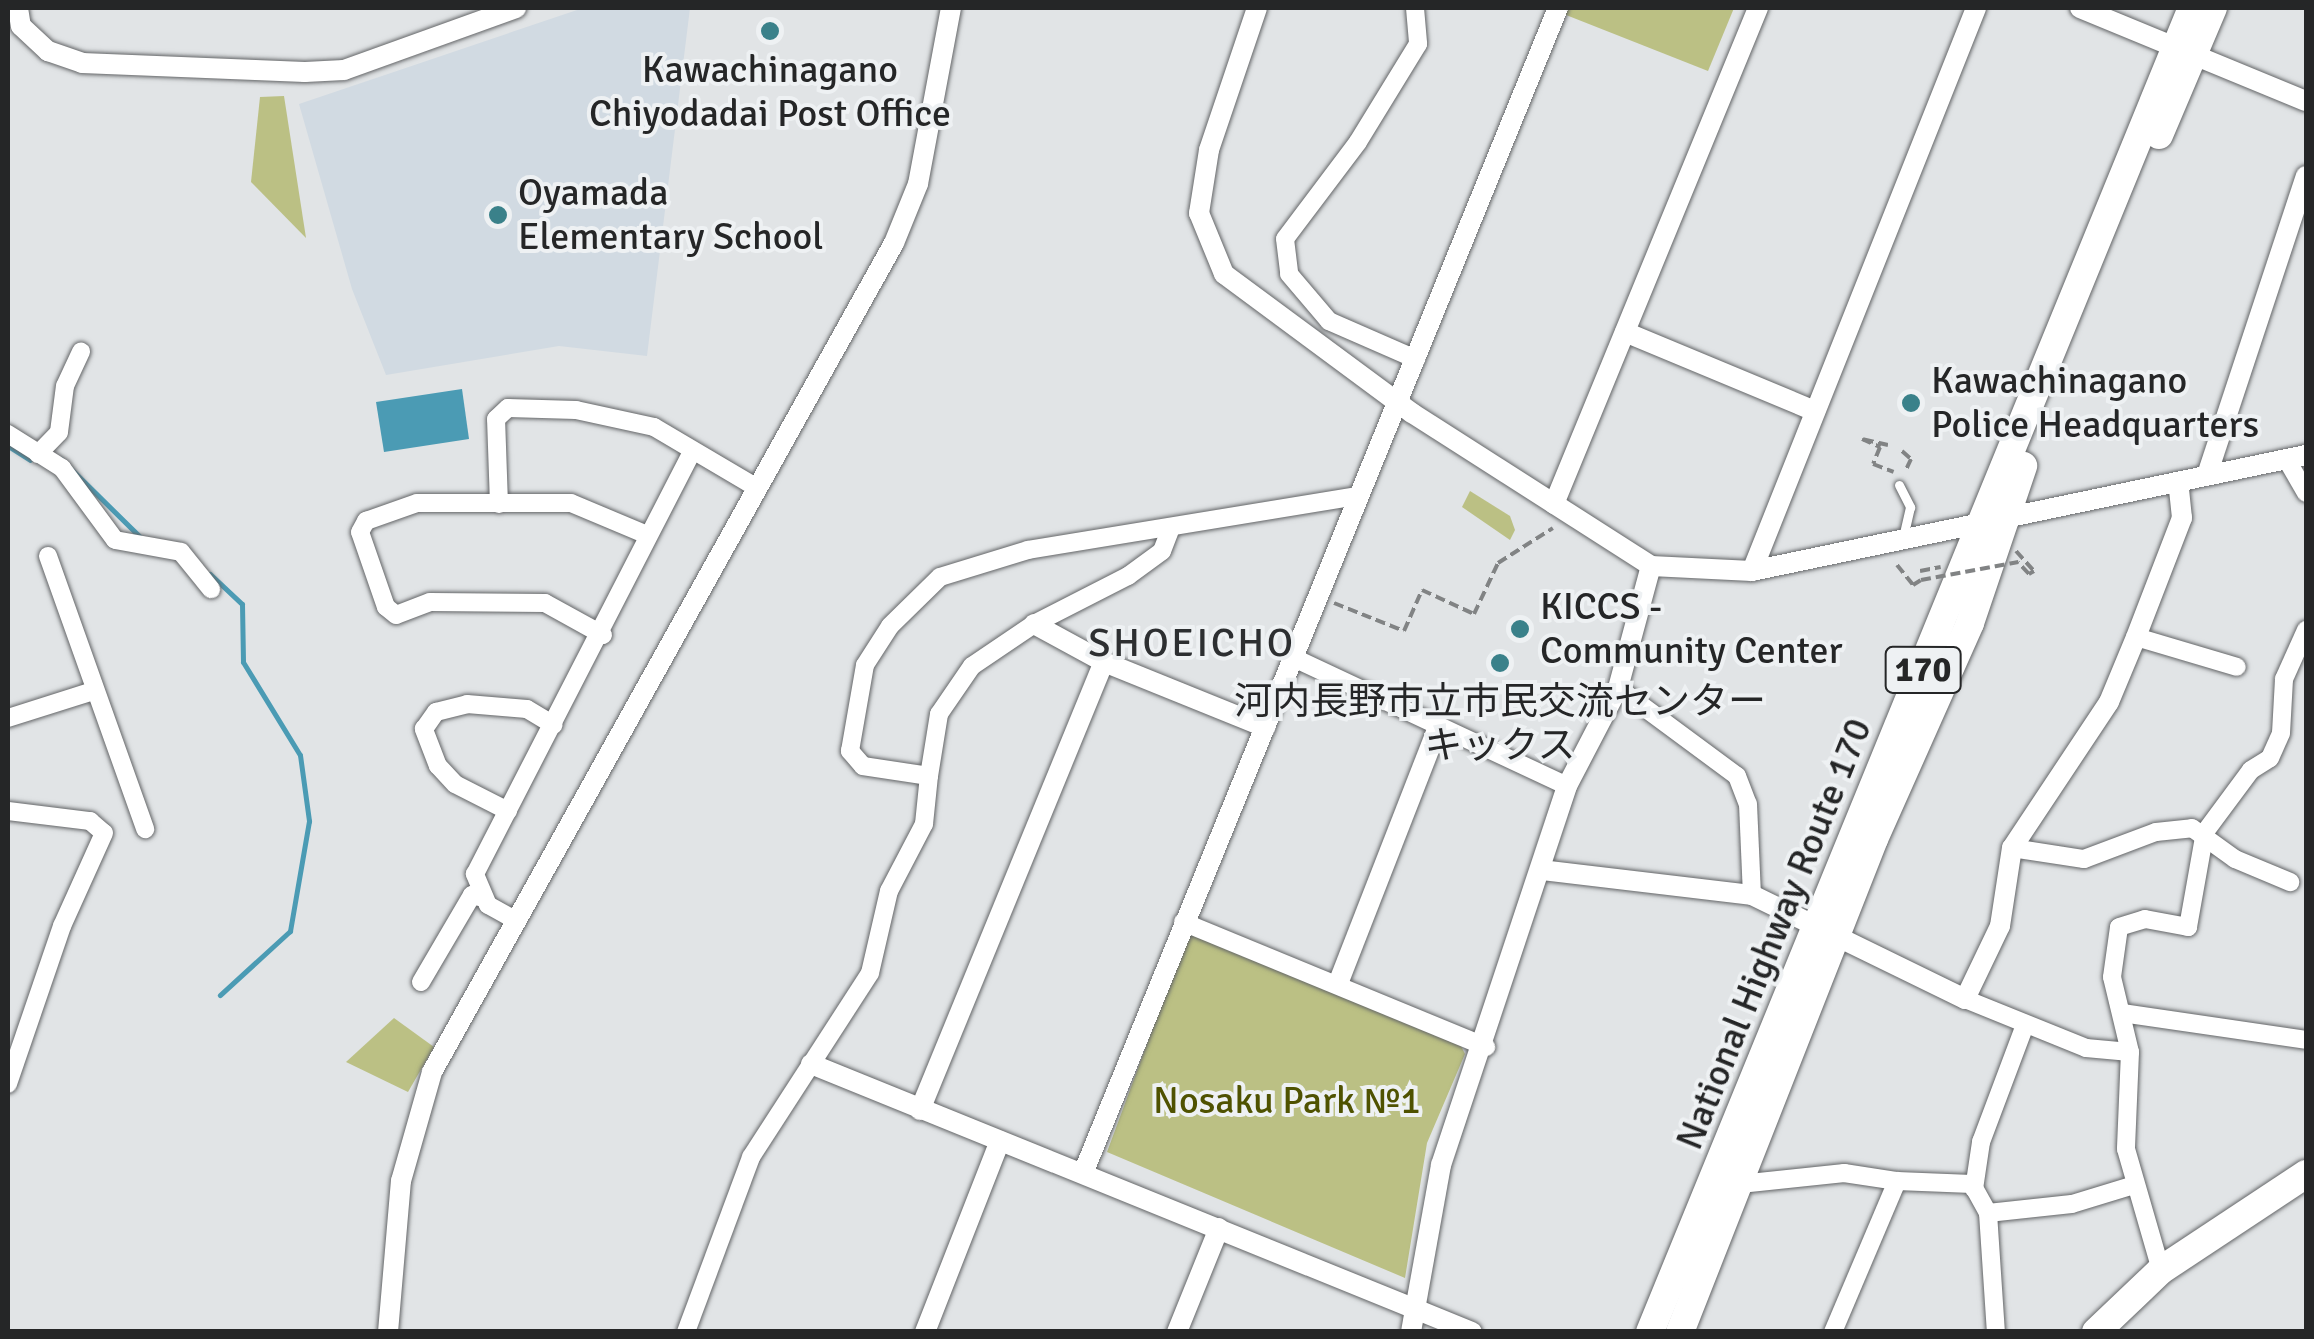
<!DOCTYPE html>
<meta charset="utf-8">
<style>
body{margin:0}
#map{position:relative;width:2314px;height:1339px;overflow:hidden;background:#e1e4e6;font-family:Signika,"Noto Sans JP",sans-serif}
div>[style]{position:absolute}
.built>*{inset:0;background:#d1dae2}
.green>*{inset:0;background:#bbc084}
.water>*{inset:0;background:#4b9bb4}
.stream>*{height:5px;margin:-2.5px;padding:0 2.5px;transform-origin:2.5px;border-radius:2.5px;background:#4b9bb4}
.path>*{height:4px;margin-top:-2px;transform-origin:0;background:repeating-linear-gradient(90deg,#818384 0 10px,transparent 0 15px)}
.roads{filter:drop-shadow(0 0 2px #636567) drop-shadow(0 0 2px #636567)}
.service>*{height:9px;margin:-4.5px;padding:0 4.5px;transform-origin:4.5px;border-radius:4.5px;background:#fff}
.minor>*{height:18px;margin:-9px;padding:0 9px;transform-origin:9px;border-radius:9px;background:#fff}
.tertiary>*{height:20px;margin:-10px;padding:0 10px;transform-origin:10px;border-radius:10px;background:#fff}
.trunk>*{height:28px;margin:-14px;padding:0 14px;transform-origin:14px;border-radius:14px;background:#fff}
.path-bridge>*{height:4px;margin-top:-2px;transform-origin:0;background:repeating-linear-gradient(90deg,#818384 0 10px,transparent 0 15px)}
.dots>*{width:28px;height:28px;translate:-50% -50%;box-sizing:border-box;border:5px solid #eef1f3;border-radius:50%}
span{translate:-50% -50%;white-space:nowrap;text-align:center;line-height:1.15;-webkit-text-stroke:8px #eef1f3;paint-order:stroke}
.shield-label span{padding:2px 8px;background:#eef1f3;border:2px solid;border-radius:8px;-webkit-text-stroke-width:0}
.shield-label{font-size:35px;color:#252627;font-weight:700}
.poi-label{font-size:38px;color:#252627}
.left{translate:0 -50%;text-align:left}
.street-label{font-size:38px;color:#252627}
.park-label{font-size:38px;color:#4f5201}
.neighbourhood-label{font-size:40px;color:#2d2f31;letter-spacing:2.5px}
.frame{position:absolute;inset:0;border:10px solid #252627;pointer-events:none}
</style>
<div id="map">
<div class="built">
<div style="clip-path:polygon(583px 8px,690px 8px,647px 356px,559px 346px,386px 375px,352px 289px,299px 104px)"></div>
</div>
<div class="green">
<div style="clip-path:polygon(1563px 8px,1734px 8px,1708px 71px,1561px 13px)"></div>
<div style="clip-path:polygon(284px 96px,306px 238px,251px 182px,260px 97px)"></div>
<div style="clip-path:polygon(1470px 491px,1510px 516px,1515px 530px,1510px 540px,1462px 507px)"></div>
<div style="clip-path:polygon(1188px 933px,1461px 1046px,1465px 1054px,1427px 1143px,1405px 1278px,1107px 1152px)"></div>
<div style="clip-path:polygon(394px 1018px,434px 1047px,408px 1092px,346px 1062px)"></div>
</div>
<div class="water">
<div style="clip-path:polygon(462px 389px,469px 439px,384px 452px,376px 402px)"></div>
</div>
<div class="stream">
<div style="left:8px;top:446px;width:26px;rotate:32deg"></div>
<div style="left:61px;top:459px;width:112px;rotate:44.6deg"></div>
<div style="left:210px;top:574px;width:44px;rotate:43.2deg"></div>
<div style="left:242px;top:604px;width:58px;rotate:89deg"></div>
<div style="left:243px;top:662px;width:109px;rotate:58.5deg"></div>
<div style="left:300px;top:755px;width:67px;rotate:82.2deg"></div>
<div style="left:309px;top:821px;width:112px;rotate:99.8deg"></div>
<div style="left:290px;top:931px;width:95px;rotate:137.6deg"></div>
</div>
<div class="path">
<div style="left:1888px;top:445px;width:27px;rotate:-167deg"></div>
<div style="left:1862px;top:439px;width:20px;rotate:24deg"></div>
<div style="left:1880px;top:447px;width:18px;rotate:112deg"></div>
<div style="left:1873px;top:464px;width:22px;rotate:21deg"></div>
<div style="left:1902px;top:451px;width:12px;rotate:42deg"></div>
<div style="left:1911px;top:459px;width:14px;rotate:115deg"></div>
<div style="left:2016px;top:551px;width:27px;rotate:48deg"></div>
<div style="left:2034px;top:571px;width:6px;rotate:149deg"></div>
<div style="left:2029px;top:574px;width:16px;rotate:-133deg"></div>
<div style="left:1897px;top:565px;width:26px;rotate:51deg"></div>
<div style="left:1913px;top:585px;width:9px;rotate:-32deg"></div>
<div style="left:1920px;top:571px;width:21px;rotate:-11deg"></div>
<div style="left:1334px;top:603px;width:75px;rotate:21.8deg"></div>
<div style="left:1404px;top:631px;width:45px;rotate:-66.3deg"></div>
<div style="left:1422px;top:590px;width:57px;rotate:24.8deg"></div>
<div style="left:1474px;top:614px;width:56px;rotate:-64.8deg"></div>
<div style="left:1498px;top:563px;width:65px;rotate:-32.5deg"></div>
</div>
<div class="roads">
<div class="service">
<div style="left:1899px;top:485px;width:25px;rotate:63deg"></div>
<div style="left:1910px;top:507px;width:32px;rotate:103deg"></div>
</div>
<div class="minor">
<div style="left:1415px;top:8px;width:36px;rotate:85deg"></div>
<div style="left:1418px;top:44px;width:115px;rotate:121.5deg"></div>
<div style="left:1358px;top:142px;width:121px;rotate:127deg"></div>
<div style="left:1285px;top:239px;width:35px;rotate:83deg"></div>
<div style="left:1289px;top:274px;width:62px;rotate:49.6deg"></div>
<div style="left:1329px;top:321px;width:95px;rotate:23.6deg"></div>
<div style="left:8px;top:434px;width:64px;rotate:32.2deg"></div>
<div style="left:62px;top:468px;width:89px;rotate:53.6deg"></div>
<div style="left:115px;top:540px;width:67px;rotate:10.3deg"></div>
<div style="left:181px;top:552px;width:48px;rotate:51deg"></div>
<div style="left:38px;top:454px;width:30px;rotate:-46deg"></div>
<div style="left:59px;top:432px;width:46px;rotate:-82.6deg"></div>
<div style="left:65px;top:386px;width:38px;rotate:-65deg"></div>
<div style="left:2287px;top:460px;width:38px;rotate:60deg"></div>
<div style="left:499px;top:504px;width:85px;rotate:-92deg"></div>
<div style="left:496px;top:419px;width:16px;rotate:-43deg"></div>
<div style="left:508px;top:408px;width:68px;rotate:1.7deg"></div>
<div style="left:576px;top:410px;width:80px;rotate:12.3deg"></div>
<div style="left:654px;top:427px;width:120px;rotate:30.6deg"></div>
<div style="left:48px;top:556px;width:290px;rotate:70.4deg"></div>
<div style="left:603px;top:635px;width:66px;rotate:-151.1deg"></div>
<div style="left:545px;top:603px;width:115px;rotate:-179.5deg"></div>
<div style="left:430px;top:602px;width:36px;rotate:159deg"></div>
<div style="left:396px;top:615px;width:13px;rotate:-141deg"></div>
<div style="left:386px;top:607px;width:79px;rotate:-109.1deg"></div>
<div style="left:360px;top:532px;width:13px;rotate:-61deg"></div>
<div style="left:366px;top:521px;width:54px;rotate:-19.4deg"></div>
<div style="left:417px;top:503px;width:154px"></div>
<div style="left:571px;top:503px;width:82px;rotate:22.8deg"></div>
<div style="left:2136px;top:637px;width:105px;rotate:16.5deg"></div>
<div style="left:1294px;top:658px;width:302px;rotate:25.1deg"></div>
<div style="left:1618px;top:688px;width:148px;rotate:36.5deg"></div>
<div style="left:1737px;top:776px;width:30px;rotate:69deg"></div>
<div style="left:1748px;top:804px;width:91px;rotate:87.5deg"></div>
<div style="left:8px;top:718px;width:89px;rotate:-17.6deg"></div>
<div style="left:929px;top:776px;width:63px;rotate:-80.8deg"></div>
<div style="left:939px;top:714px;width:58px;rotate:-55.5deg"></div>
<div style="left:972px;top:666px;width:75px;rotate:-34.1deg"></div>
<div style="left:1034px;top:624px;width:106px;rotate:-27.1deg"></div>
<div style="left:1128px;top:576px;width:42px;rotate:-36.3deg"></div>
<div style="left:1162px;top:551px;width:25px;rotate:-69deg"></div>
<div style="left:8px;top:811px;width:83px;rotate:7deg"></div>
<div style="left:90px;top:821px;width:18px;rotate:41deg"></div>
<div style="left:104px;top:833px;width:102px;rotate:114.3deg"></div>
<div style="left:62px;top:926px;width:167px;rotate:108.9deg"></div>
<div style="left:508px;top:811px;width:59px;rotate:-153deg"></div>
<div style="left:455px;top:784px;width:25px;rotate:-133deg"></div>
<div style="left:438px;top:766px;width:40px;rotate:-111deg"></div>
<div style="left:424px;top:729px;width:21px;rotate:-55deg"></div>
<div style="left:436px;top:712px;width:32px;rotate:-14deg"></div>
<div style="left:467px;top:704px;width:60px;rotate:4.8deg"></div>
<div style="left:527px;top:709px;width:31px;rotate:31deg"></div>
<div style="left:2012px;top:848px;width:73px;rotate:8.7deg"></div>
<div style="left:2084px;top:859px;width:77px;rotate:-20.6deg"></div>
<div style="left:2156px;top:832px;width:36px;rotate:-6deg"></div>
<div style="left:2192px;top:828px;width:53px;rotate:35.8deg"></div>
<div style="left:2235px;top:859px;width:60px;rotate:22.7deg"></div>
<div style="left:517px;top:921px;width:33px;rotate:-151deg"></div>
<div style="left:488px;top:905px;width:34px;rotate:-113deg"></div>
<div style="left:475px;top:874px;width:475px;rotate:-62.8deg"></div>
<div style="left:1183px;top:922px;width:328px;rotate:22.4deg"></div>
<div style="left:421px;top:982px;width:101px;rotate:-59.6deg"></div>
<div style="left:472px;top:895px;width:12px;rotate:14deg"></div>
<div style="left:1965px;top:999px;width:131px;rotate:22deg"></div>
<div style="left:2086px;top:1048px;width:44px;rotate:5.2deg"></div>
<div style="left:2130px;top:1052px;width:97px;rotate:92.4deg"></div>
<div style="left:2126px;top:1149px;width:126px;rotate:73.9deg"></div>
<div style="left:2122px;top:1013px;width:186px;rotate:8.3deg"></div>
<div style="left:2130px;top:1052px;width:77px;rotate:-103.5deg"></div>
<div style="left:2112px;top:977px;width:50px;rotate:-82deg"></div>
<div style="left:2119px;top:927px;width:27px;rotate:-17deg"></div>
<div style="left:2145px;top:919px;width:44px;rotate:10.5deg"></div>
<div style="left:2188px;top:927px;width:97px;rotate:-79.9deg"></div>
<div style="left:2205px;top:832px;width:77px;rotate:-53.4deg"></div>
<div style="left:2251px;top:770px;width:22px;rotate:-32deg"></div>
<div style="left:2270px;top:758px;width:27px;rotate:-66deg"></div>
<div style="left:2281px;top:733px;width:54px;rotate:-86.8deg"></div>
<div style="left:2284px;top:679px;width:54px;rotate:-65.8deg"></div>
<div style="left:1740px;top:1184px;width:105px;rotate:-6deg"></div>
<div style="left:1844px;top:1173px;width:54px;rotate:8.6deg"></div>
<div style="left:1974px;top:1189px;width:48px;rotate:-81.5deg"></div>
<div style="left:1981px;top:1142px;width:125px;rotate:-69.4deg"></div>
<div style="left:1988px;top:1213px;width:119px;rotate:86.2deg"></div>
<div style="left:686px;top:1332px;width:187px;rotate:-69.6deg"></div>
<div style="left:751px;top:1157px;width:219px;rotate:-57.1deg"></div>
<div style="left:870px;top:973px;width:84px;rotate:-77deg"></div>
<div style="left:889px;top:891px;width:76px;rotate:-62.4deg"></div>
<div style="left:924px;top:824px;width:48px;rotate:-84.1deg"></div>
<div style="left:929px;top:776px;width:67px;rotate:-171.4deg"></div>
<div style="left:863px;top:766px;width:20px;rotate:-131deg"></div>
<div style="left:850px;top:751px;width:87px;rotate:-80.1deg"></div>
<div style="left:865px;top:665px;width:46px;rotate:-57.3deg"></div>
<div style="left:890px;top:626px;width:70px;rotate:-44.4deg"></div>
<div style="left:940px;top:577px;width:92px;rotate:-17.1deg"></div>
<div style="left:1028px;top:550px;width:333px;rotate:-9.3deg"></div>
<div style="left:1833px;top:1332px;width:164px;rotate:-67deg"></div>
<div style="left:1897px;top:1181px;width:75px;rotate:2.3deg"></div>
<div style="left:1972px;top:1184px;width:33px;rotate:61deg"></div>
<div style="left:1988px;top:1213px;width:84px;rotate:-6.1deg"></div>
<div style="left:2072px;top:1204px;width:65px;rotate:-17deg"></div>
</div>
<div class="tertiary">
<div style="left:18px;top:8px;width:18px;rotate:81deg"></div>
<div style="left:21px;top:26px;width:37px;rotate:43deg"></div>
<div style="left:48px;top:51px;width:36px;rotate:19deg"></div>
<div style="left:82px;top:63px;width:223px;rotate:2.3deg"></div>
<div style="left:305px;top:72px;width:39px;rotate:-3deg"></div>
<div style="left:344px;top:70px;width:183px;rotate:-19.8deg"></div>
<div style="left:1257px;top:8px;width:150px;rotate:108.7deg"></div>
<div style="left:1209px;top:150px;width:64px;rotate:99deg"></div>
<div style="left:1199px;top:213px;width:66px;rotate:67.7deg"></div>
<div style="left:1224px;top:274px;width:234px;rotate:36.5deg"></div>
<div style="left:1412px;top:413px;width:284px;rotate:32.6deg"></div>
<div style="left:1651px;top:566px;width:101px;rotate:2.8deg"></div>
<div style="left:1752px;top:571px;width:566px;rotate:-11.83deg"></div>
<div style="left:2080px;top:8px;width:244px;rotate:22.4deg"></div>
<div style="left:1625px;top:332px;width:206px;rotate:22.6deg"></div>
<div style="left:2207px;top:475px;width:315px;rotate:-71.7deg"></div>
<div style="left:1554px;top:504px;width:536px;rotate:-67.64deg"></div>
<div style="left:1752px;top:571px;width:606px;rotate:-68.3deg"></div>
<div style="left:1034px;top:624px;width:80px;rotate:28.5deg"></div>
<div style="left:1104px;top:662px;width:174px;rotate:22deg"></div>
<div style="left:1542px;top:870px;width:211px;rotate:6.8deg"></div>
<div style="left:1752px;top:895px;width:237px;rotate:26deg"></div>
<div style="left:1965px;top:999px;width:81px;rotate:-64.4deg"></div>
<div style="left:2000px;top:926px;width:79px;rotate:-81.3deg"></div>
<div style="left:2012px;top:848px;width:175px;rotate:-56.4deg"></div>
<div style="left:2109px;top:702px;width:70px;rotate:-67.4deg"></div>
<div style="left:2136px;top:637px;width:128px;rotate:-68.9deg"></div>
<div style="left:2182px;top:518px;width:36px;rotate:-96deg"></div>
<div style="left:1339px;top:981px;width:273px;rotate:-68.7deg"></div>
<div style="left:811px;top:1064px;width:713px;rotate:22.07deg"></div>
<div style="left:920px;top:1110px;width:484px;rotate:-67.7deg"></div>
<div style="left:1084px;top:1171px;width:1256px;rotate:-67.83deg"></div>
<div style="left:388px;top:1332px;width:152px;rotate:-85.1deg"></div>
<div style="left:401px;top:1181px;width:113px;rotate:-74.1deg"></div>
<div style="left:432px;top:1072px;width:949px;rotate:-60.87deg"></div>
<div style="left:894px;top:243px;width:64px;rotate:-67.9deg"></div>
<div style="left:918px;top:184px;width:179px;rotate:-79.4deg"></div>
<div style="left:925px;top:1332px;width:205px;rotate:-68.6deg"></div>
<div style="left:1177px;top:1332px;width:112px;rotate:-68deg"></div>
<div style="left:1411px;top:1332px;width:170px;rotate:-79.8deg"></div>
<div style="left:1441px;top:1165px;width:399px;rotate:-71.6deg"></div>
<div style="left:1567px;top:786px;width:110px;rotate:-62.5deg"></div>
<div style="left:1618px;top:688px;width:126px;rotate:-74.9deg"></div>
</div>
<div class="trunk">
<div style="left:2159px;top:135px;width:138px;rotate:-67deg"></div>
<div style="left:1650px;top:1332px;width:1431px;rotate:-67.74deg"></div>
<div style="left:1680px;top:1332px;width:530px;rotate:-68.52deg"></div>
<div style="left:1874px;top:839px;width:236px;rotate:-66deg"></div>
<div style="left:1970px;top:623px;width:166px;rotate:-71.3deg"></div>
<div style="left:2096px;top:1332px;width:90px;rotate:-43.6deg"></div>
<div style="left:2161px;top:1270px;width:174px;rotate:-33.5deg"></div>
</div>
</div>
<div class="path-bridge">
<div style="left:1921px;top:580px;width:99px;rotate:-10.5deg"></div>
</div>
<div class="dots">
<div style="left:770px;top:31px;background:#3a818a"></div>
<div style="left:498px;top:215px;background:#3a818a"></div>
<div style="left:1911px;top:403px;background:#3a818a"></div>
<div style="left:1520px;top:629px;background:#3a818a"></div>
<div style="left:1500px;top:663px;background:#3a818a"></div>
</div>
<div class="shield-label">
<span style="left:1923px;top:670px">170</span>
</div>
<div class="poi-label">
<span style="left:770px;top:92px">Kawachinagano<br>Chiyodadai Post Office</span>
<span class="left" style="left:518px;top:215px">Oyamada<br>Elementary School</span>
<span class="left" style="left:1931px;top:403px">Kawachinagano<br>Police Headquarters</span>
<span class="left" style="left:1540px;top:629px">KICCS -<br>Community Center</span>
<span style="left:1500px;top:724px">河内長野市立市民交流センター<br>キックス</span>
</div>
<div class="street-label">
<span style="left:1774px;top:934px;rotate:-68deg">National Highway Route 170</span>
</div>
<div class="park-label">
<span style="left:1287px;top:1101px">Nosaku Park №1</span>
</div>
<div class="neighbourhood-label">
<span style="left:1192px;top:643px">SHOEICHO</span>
</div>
<div class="frame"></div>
</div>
